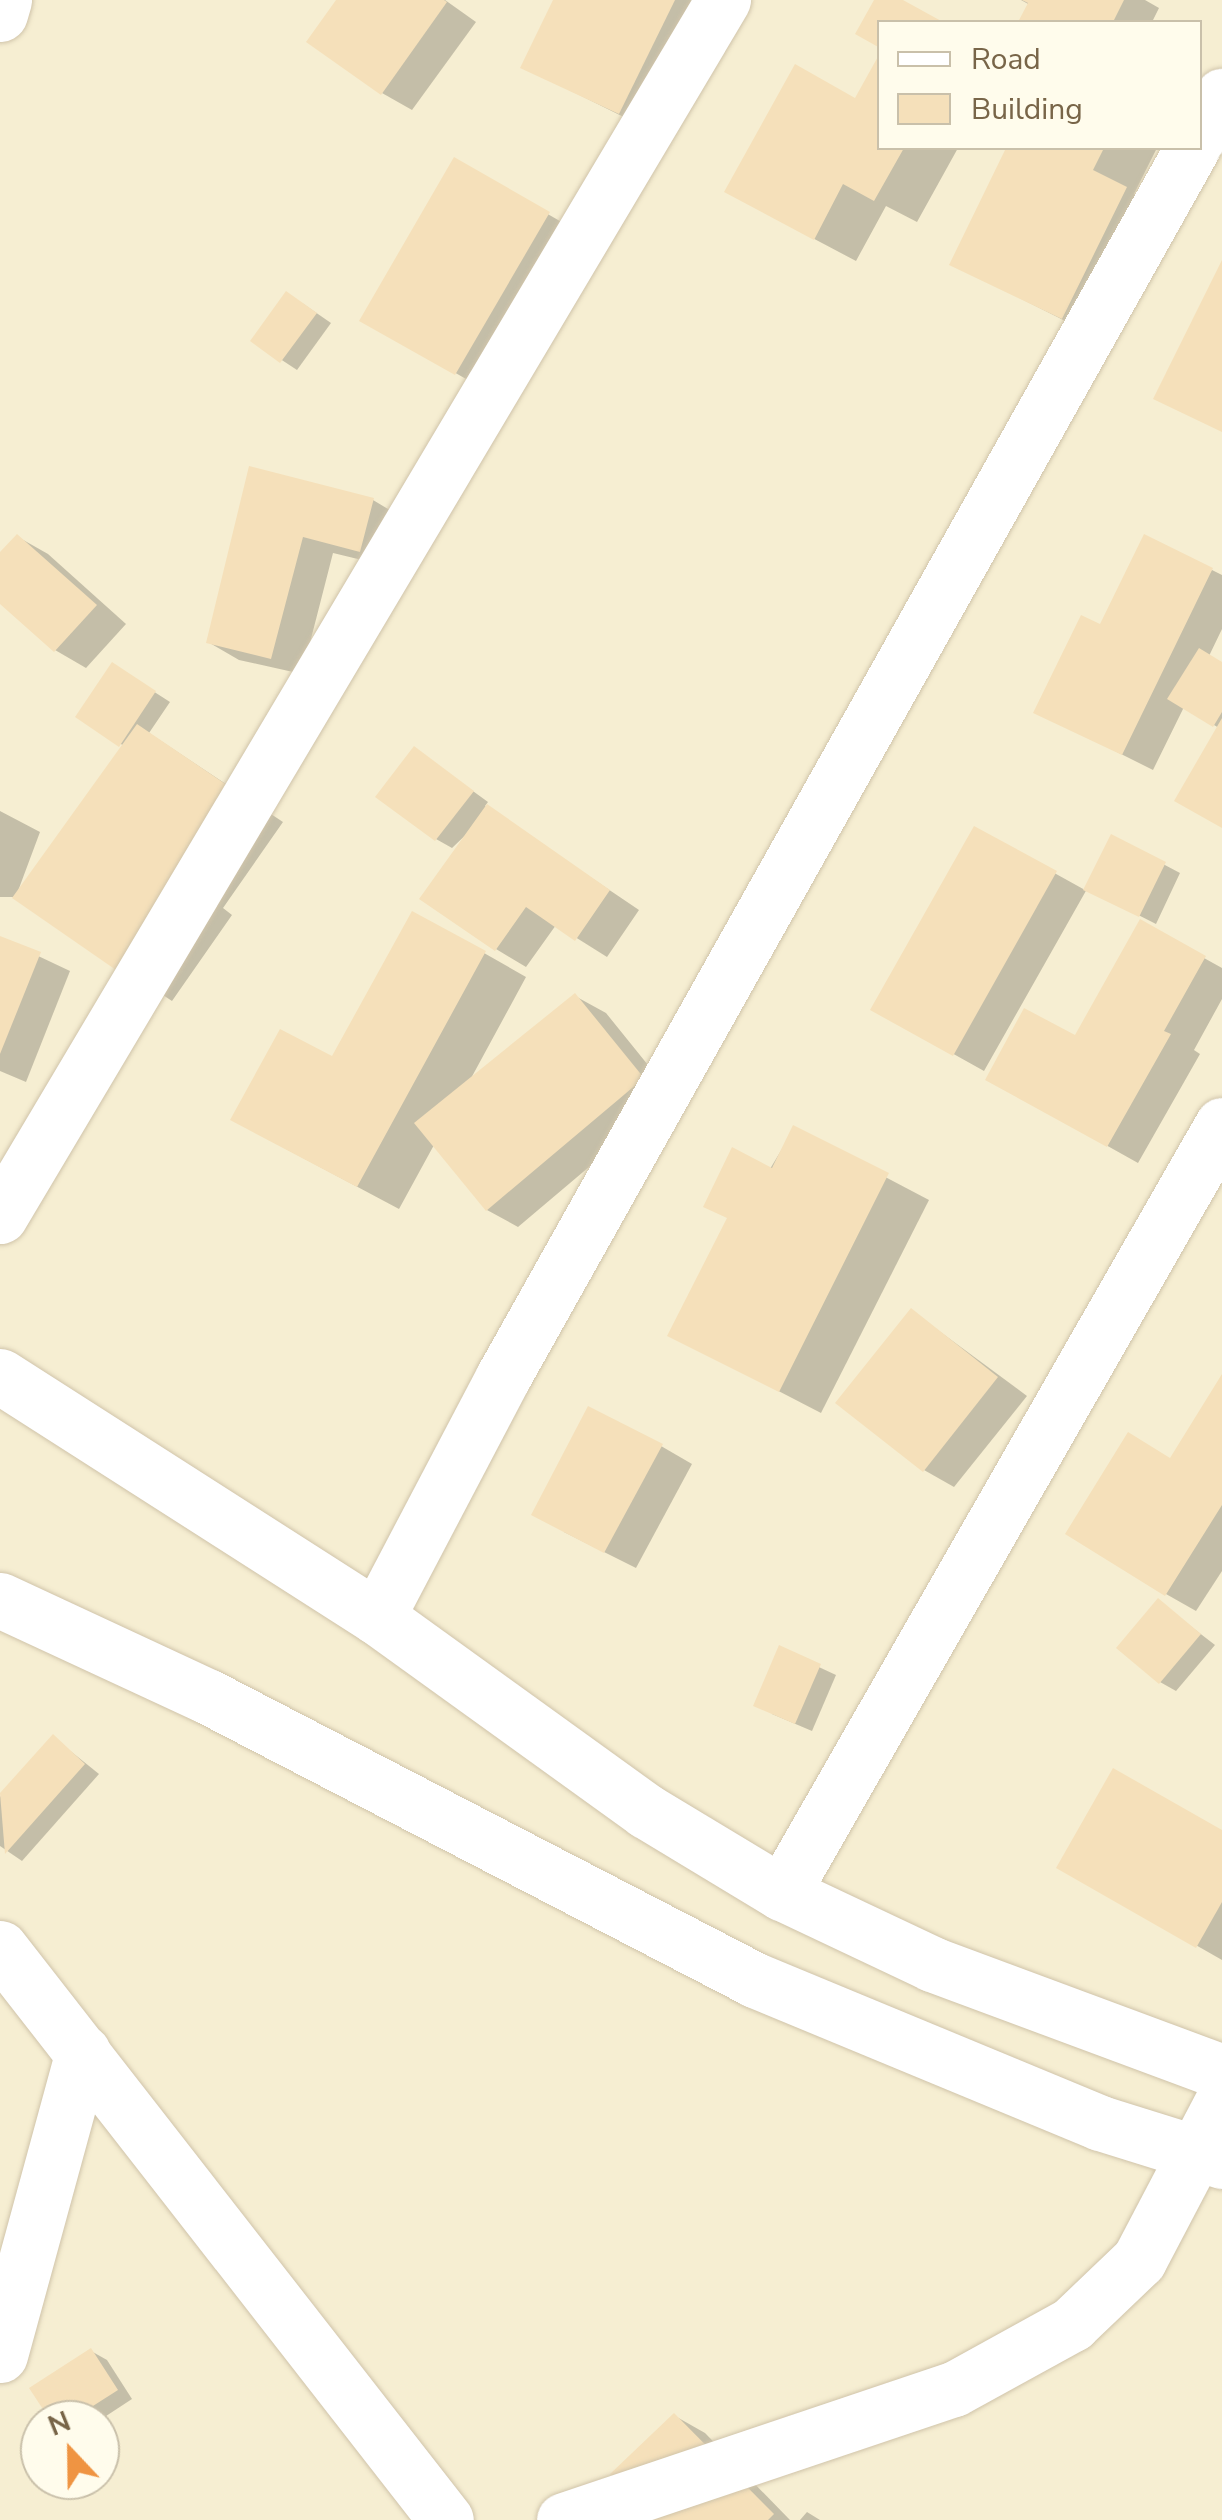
<!DOCTYPE html>
<style>
body{margin:0}
#map{position:relative;width:1222px;height:2520px;overflow:hidden;background:#fefae4;font-family:"Nunito Sans",sans-serif}
div>[style]{position:absolute}
.residential>*{inset:0;background:#f6eed2}
.shadow>*{inset:0;background:#0003}
.building>*{inset:0;background:#f5e0ba}
.roads{filter:drop-shadow(0 0 2px #d0c4aa) drop-shadow(0 0 2px #d0c4aa)}
.minor>*{height:55px;margin:-27.5px;padding:0 27.5px;transform-origin:27.5px;border-radius:27.5px;background:#fff}
span{translate:-50% -50%;white-space:nowrap;text-align:center;line-height:1.15;-webkit-text-stroke:10px #fffcec;paint-order:stroke}
.legend{position:absolute;left:877px;top:20px;width:325px;height:130px;box-sizing:border-box;background:#fffcec;border:2px solid #c9c0aa;margin:0;padding:12px 18px;list-style:none;font-size:30px;color:#786548}
.legend li{display:flex;align-items:center;gap:20px;height:50px}
.legend b{width:50px;border:2px solid #c9c0aa}
.north{position:absolute;left:20px;top:2400px;width:100px;height:100px;box-sizing:border-box;background:#fffcec;border:2px solid #c9c0aa;border-radius:50%;rotate:338deg;font-size:28px;font-weight:700;line-height:40px;text-align:center;color:#786548}
.north::after{content:'';display:block;margin:auto;width:35px;height:45px;background:#ef9442;clip-path:polygon(50% 0,100% 100%,50% 72%,0 100%)}
</style>
<div id="map">
<div class="residential">
<div style="clip-path:polygon(evenodd,0 0,1222px 0,1222px 2520px,0 2520px,0 0,880px 22px,1200px 22px,1200px 148px,880px 148px,880px 22px,0 0,40px 2420px,100px 2420px,100px 2480px,40px 2480px,40px 2420px)"></div>
</div>
<div class="shadow">
<div style="clip-path:polygon(339px 0,445px 0,476px 22px,412px 110px,382px 93px)"></div>
<div style="clip-path:polygon(556px 0,728px 0,662px 136px,523px 67px)"></div>
<div style="clip-path:polygon(1021px 0,1145px 0,1159px 8px,1152px 22px,1021px 22px,1030px 5px)"></div>
<div style="clip-path:polygon(880px 148px,958px 148px,917px 222px,886px 206px,856px 261px,769px 215px)"></div>
<div style="clip-path:polygon(1008px 148px,1157px 148px,1134px 194px,1167px 213px,1105px 341px,952px 264px)"></div>
<div style="clip-path:polygon(455px 161px,579px 232px,487px 391px,363px 320px)"></div>
<div style="clip-path:polygon(302px 303px,331px 323px,297px 370px,253px 341px)"></div>
<div style="clip-path:polygon(251px 469px,373px 500px,403px 518px,391px 567px,333px 553px,302px 674px,239px 660px,208px 642px)"></div>
<div style="clip-path:polygon(18px 537px,48px 554px,126px 624px,86px 668px,55px 650px,0 600px,0 556px)"></div>
<div style="clip-path:polygon(1212px 570px,1222px 575px,1222px 629px,1209px 656px,1222px 664px,1222px 826px,1219px 728px,1184px 707px,1153px 770px,1037px 712px,1101px 627px)"></div>
<div style="clip-path:polygon(128px 675px,170px 702px,149px 733px,283px 822px,223px 908px,232px 915px,172px 1001px,15px 897px,0 897px,0 811px,40px 832px,18px 891px,124px 746px,78px 716px)"></div>
<div style="clip-path:polygon(415px 749px,488px 802px,485px 806px,639px 910px,607px 957px,556px 925px,526px 967px,496px 949px,474px 827px,452px 848px,436px 839px)"></div>
<div style="clip-path:polygon(975px 829px,1085px 890px,1112px 837px,1180px 873px,1156px 924px,1087px 889px,984px 1071px,873px 1009px)"></div>
<div style="clip-path:polygon(1141px 923px,1222px 968px,1222px 999px,1194px 1050px,1200px 1054px,1138px 1163px,988px 1079px,1076px 1038px)"></div>
<div style="clip-path:polygon(0 938px,70px 971px,26px 1082px,0 1071px)"></div>
<div style="clip-path:polygon(484px 953px,526px 977px,469px 1082px,575px 996px,606px 1013px,673px 1096px,518px 1227px,487px 1210px,434px 1145px,399px 1209px,275px 1143px,333px 1060px)"></div>
<div style="clip-path:polygon(794px 1129px,929px 1200px,821px 1413px,670px 1335px)"></div>
<div style="clip-path:polygon(912px 1311px,1027px 1396px,954px 1487px,924px 1470px)"></div>
<div style="clip-path:polygon(1222px 1378px,1222px 1571px,1196px 1611px,1166px 1594px,1172px 1461px)"></div>
<div style="clip-path:polygon(661px 1446px,692px 1464px,636px 1568px,564px 1532px)"></div>
<div style="clip-path:polygon(1158px 1601px,1215px 1645px,1176px 1691px,1160px 1682px)"></div>
<div style="clip-path:polygon(780px 1649px,836px 1675px,812px 1731px,772px 1714px)"></div>
<div style="clip-path:polygon(53px 1737px,99px 1774px,22px 1861px,0 1846px,0 1797px)"></div>
<div style="clip-path:polygon(1222px 1833px,1222px 1960px,1059px 1867px)"></div>
<div style="clip-path:polygon(91px 2351px,107px 2360px,132px 2399px,100px 2420px,53px 2420px)"></div>
<div style="clip-path:polygon(675px 2416px,705px 2433px,790px 2520px,657px 2520px)"></div>
<div style="clip-path:polygon(807px 2512px,820px 2520px,800px 2520px)"></div>
</div>
<div class="building">
<div style="clip-path:polygon(336px 0,444px 0,447px 2px,381px 95px,306px 42px)"></div>
<div style="clip-path:polygon(553px 0,675px 0,619px 114px,520px 68px)"></div>
<div style="clip-path:polygon(874px 0,903px 0,943px 22px,880px 22px,880px 48px,855px 34px)"></div>
<div style="clip-path:polygon(1022px 0,1124px 0,1113px 22px,1018px 22px,1028px 3px)"></div>
<div style="clip-path:polygon(880px 53px,880px 148px,904px 148px,874px 201px,843px 184px,814px 240px,724px 192px,795px 64px,855px 98px)"></div>
<div style="clip-path:polygon(1006px 148px,1104px 148px,1093px 170px,1127px 187px,1062px 319px,949px 265px)"></div>
<div style="clip-path:polygon(454px 157px,550px 212px,455px 375px,359px 321px)"></div>
<div style="clip-path:polygon(1222px 260px,1222px 432px,1153px 399px)"></div>
<div style="clip-path:polygon(286px 291px,317px 313px,280px 363px,250px 341px)"></div>
<div style="clip-path:polygon(249px 466px,374px 498px,360px 552px,303px 537px,271px 659px,206px 643px)"></div>
<div style="clip-path:polygon(17px 534px,97px 605px,54px 652px,0 604px,0 552px)"></div>
<div style="clip-path:polygon(1144px 534px,1213px 568px,1122px 755px,1033px 713px,1081px 615px,1100px 624px)"></div>
<div style="clip-path:polygon(1199px 648px,1222px 662px,1222px 712px,1213px 727px,1167px 699px)"></div>
<div style="clip-path:polygon(112px 662px,156px 691px,119px 747px,75px 717px)"></div>
<div style="clip-path:polygon(1222px 718px,1222px 828px,1174px 801px)"></div>
<div style="clip-path:polygon(137px 724px,243px 796px,129px 979px,12px 898px)"></div>
<div style="clip-path:polygon(414px 746px,474px 791px,435px 841px,375px 797px)"></div>
<div style="clip-path:polygon(487px 804px,610px 890px,575px 941px,526px 907px,495px 951px,419px 899px)"></div>
<div style="clip-path:polygon(974px 826px,1057px 871px,953px 1056px,870px 1010px)"></div>
<div style="clip-path:polygon(1111px 834px,1166px 862px,1139px 917px,1083px 890px)"></div>
<div style="clip-path:polygon(412px 911px,486px 951px,357px 1187px,230px 1120px,280px 1029px,332px 1056px)"></div>
<div style="clip-path:polygon(1140px 919px,1206px 956px,1164px 1031px,1171px 1034px,1107px 1147px,985px 1080px,1024px 1008px,1075px 1035px)"></div>
<div style="clip-path:polygon(0 936px,41px 952px,0 1054px)"></div>
<div style="clip-path:polygon(575px 993px,644px 1078px,486px 1211px,414px 1123px)"></div>
<div style="clip-path:polygon(793px 1125px,889px 1173px,779px 1392px,667px 1336px,727px 1218px,703px 1207px,732px 1147px,772px 1168px)"></div>
<div style="clip-path:polygon(911px 1308px,998px 1377px,923px 1472px,835px 1403px)"></div>
<div style="clip-path:polygon(1222px 1374px,1222px 1505px,1165px 1596px,1065px 1534px,1128px 1432px,1170px 1458px)"></div>
<div style="clip-path:polygon(588px 1406px,663px 1444px,604px 1553px,531px 1515px)"></div>
<div style="clip-path:polygon(1158px 1598px,1201px 1634px,1159px 1684px,1116px 1648px)"></div>
<div style="clip-path:polygon(779px 1645px,821px 1664px,795px 1724px,753px 1706px)"></div>
<div style="clip-path:polygon(53px 1734px,85px 1764px,5px 1854px,0 1793px)"></div>
<div style="clip-path:polygon(1113px 1768px,1222px 1830px,1222px 1902px,1196px 1948px,1056px 1868px)"></div>
<div style="clip-path:polygon(91px 2348px,118px 2390px,71px 2420px,50px 2420px,29px 2388px)"></div>
<div style="clip-path:polygon(674px 2413px,774px 2514px,768px 2520px,654px 2520px,610px 2474px)"></div>
</div>
<div class="roads">
<div class="minor">
<div style="left:0;top:14px;width:15px;rotate:-74deg"></div>
<div style="left:1200px;top:135px;width:45px;rotate:-60.6deg"></div>
<div style="left:0;top:1216px;width:1415px;rotate:-59.27deg"></div>
<div style="left:0;top:1376px;width:447px;rotate:32.6deg"></div>
<div style="left:377px;top:1617px;width:332px;rotate:35.8deg"></div>
<div style="left:646px;top:1811px;width:159px;rotate:31.1deg"></div>
<div style="left:782px;top:1893px;width:166px;rotate:25.3deg"></div>
<div style="left:932px;top:1964px;width:309px;rotate:20.4deg"></div>
<div style="left:0;top:1600px;width:230px;rotate:24.9deg"></div>
<div style="left:209px;top:1697px;width:615px;rotate:27.4deg"></div>
<div style="left:755px;top:1980px;width:373px;rotate:22.5deg"></div>
<div style="left:1100px;top:2123px;width:128px;rotate:17.3deg"></div>
<div style="left:377px;top:1617px;width:271px;rotate:-62.3deg"></div>
<div style="left:503px;top:1377px;width:1409px;rotate:-60.72deg"></div>
<div style="left:782px;top:1893px;width:885px;rotate:-60.19deg"></div>
<div style="left:0;top:1948px;width:725px;rotate:52.06deg"></div>
<div style="left:0;top:2355px;width:314px;rotate:-74.7deg"></div>
<div style="left:564px;top:2520px;width:411px;rotate:-18.6deg"></div>
<div style="left:954px;top:2389px;width:135px;rotate:-28.8deg"></div>
<div style="left:1072px;top:2324px;width:93px;rotate:-43.7deg"></div>
<div style="left:1139px;top:2260px;width:178px;rotate:-62.3deg"></div>
</div>
</div>
<ul class="legend">
<li><b style="height:12px;background:#fff"></b>Road</li>
<li><b style="height:28px;background:#f5e0ba"></b>Building</li>
</ul>
<div class="north">N</div>
</div>
